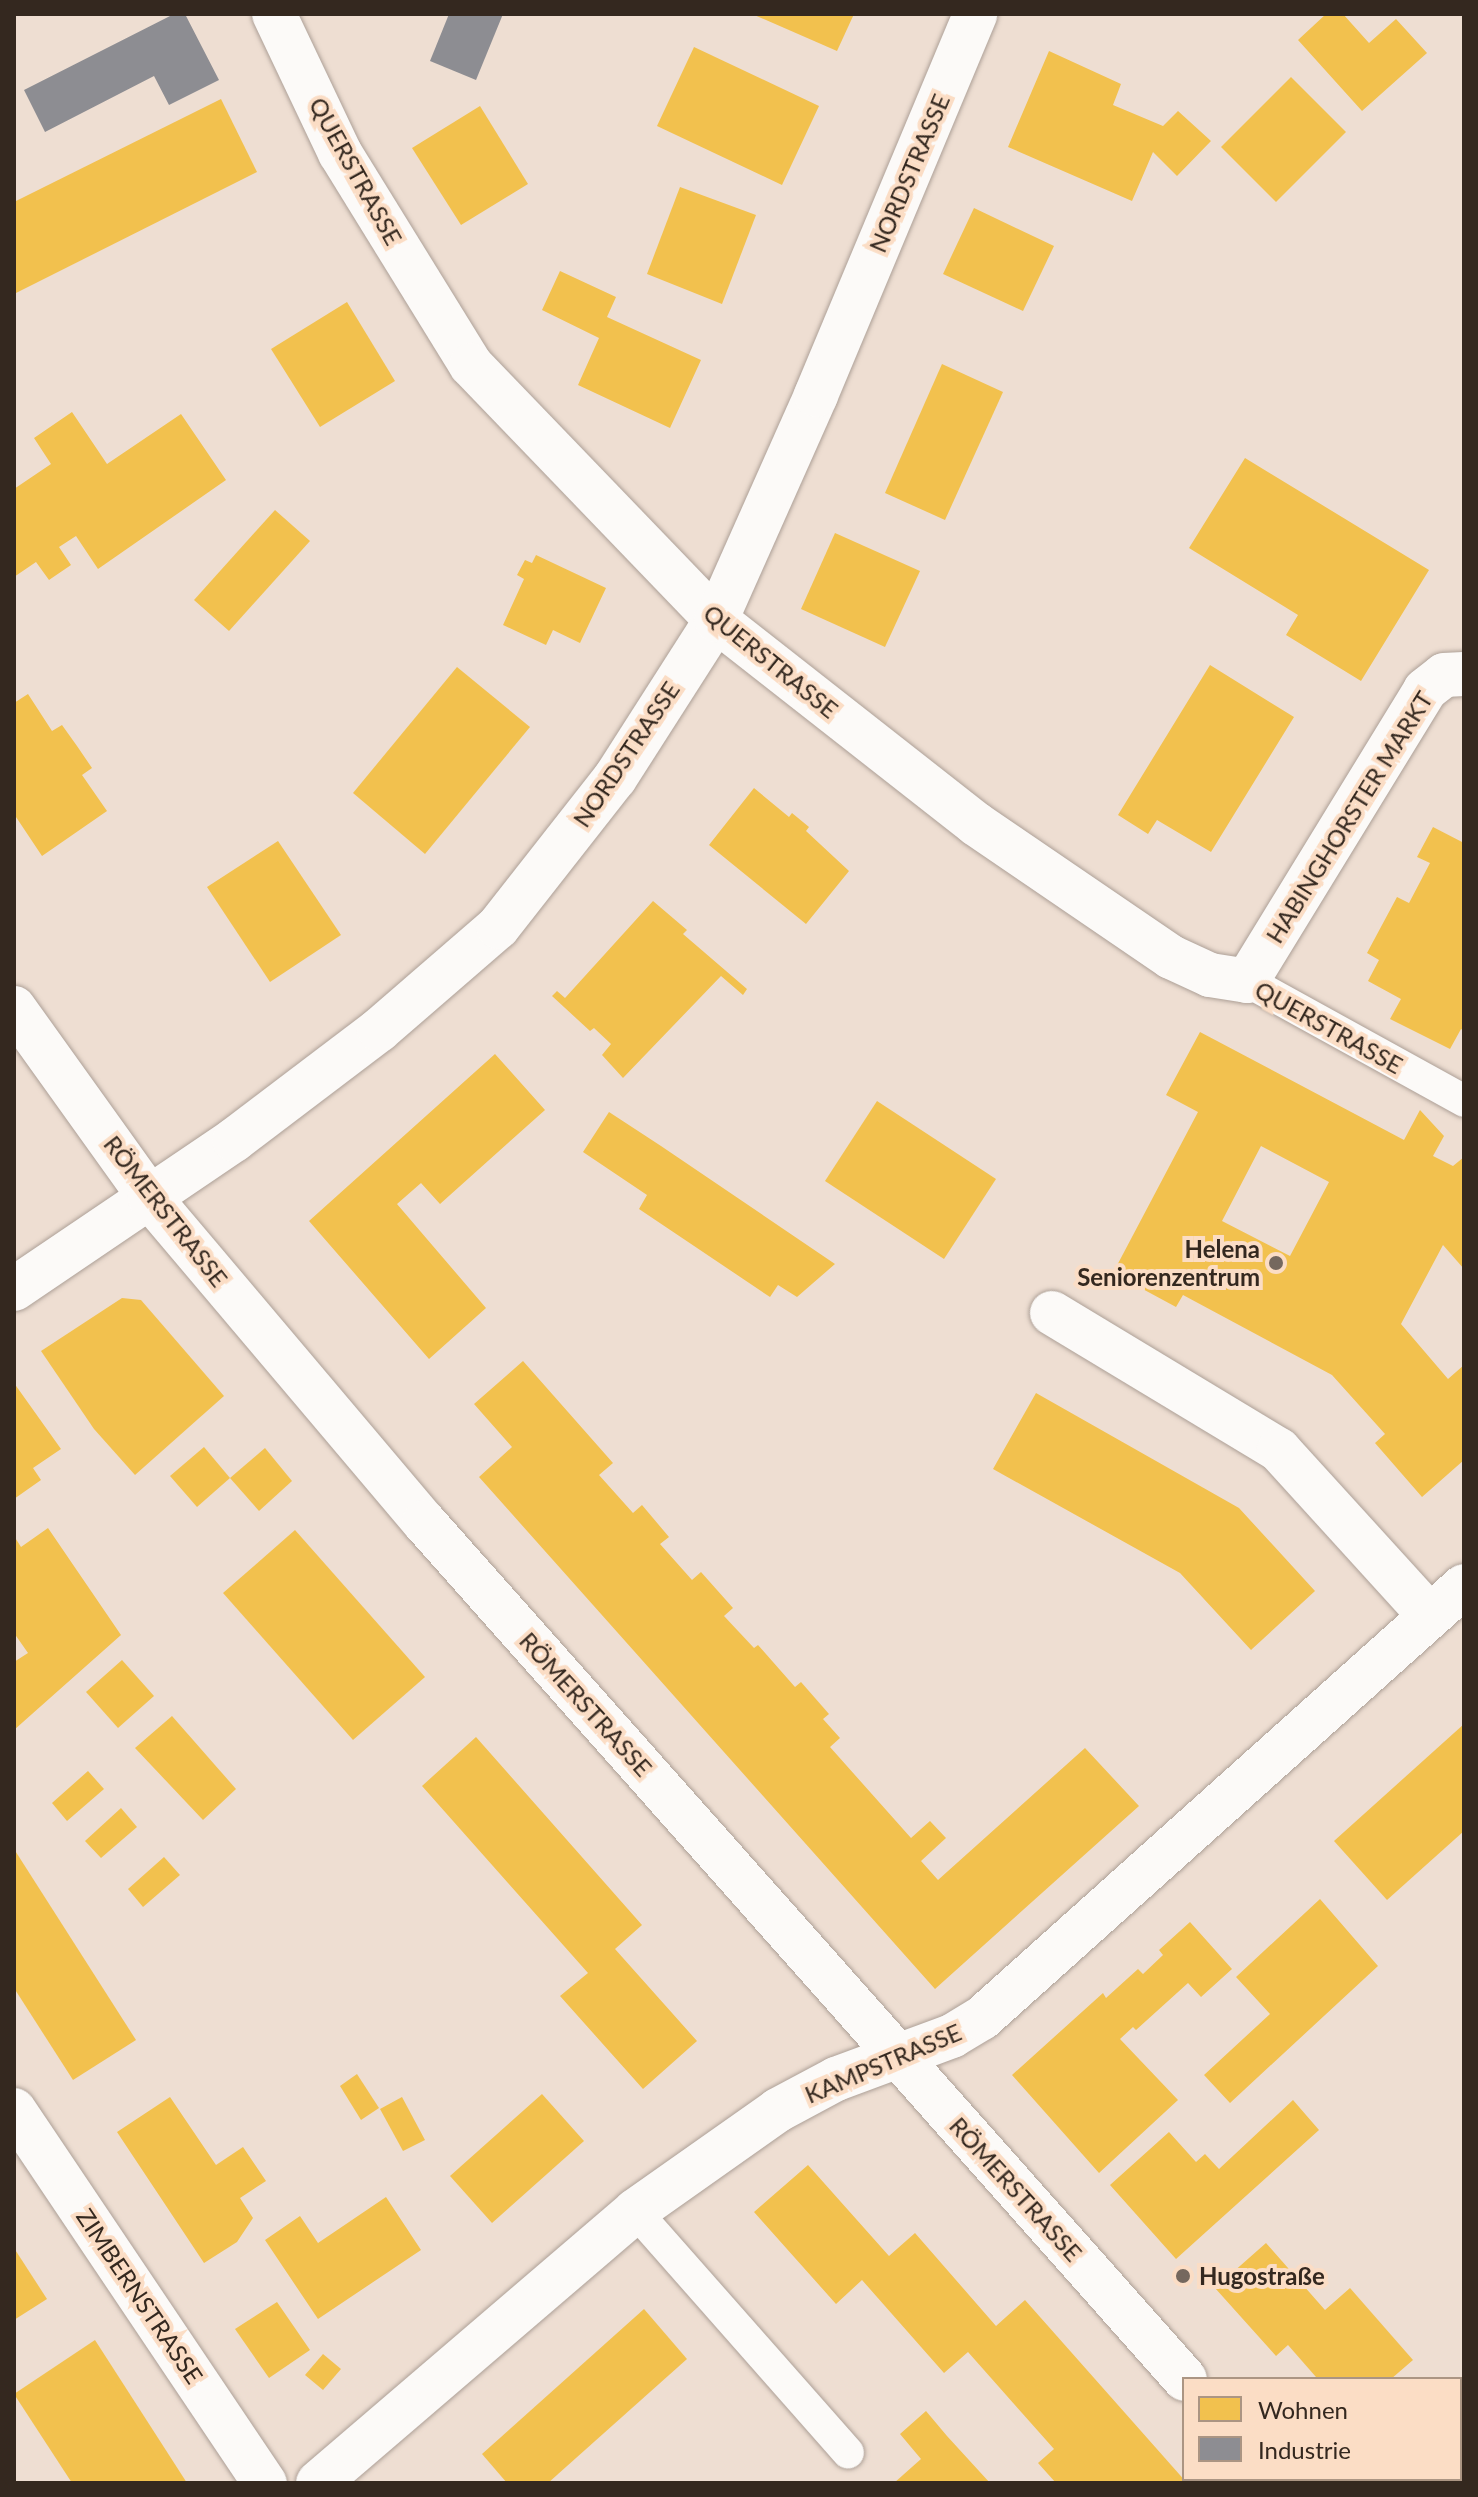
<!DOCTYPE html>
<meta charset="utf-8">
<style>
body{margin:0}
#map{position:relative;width:1478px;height:2497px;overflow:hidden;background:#eeded2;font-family:Lato,sans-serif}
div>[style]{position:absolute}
.homes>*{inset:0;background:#f2c14e}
.industry>*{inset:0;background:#8d8d92}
.roads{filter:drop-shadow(0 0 2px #ada097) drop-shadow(0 0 2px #ada097)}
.lane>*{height:32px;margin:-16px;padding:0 16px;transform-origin:16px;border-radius:16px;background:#fcfaf8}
.street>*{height:44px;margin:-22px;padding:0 22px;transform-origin:22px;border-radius:22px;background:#fcfaf8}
.secondary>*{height:44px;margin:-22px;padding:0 22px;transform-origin:22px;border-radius:22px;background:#fcfaf8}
.dots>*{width:22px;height:22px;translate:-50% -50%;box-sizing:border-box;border:4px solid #fbddc5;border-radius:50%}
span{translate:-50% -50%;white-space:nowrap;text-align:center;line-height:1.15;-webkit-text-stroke:8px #fbddc5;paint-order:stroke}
.street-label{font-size:24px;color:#34281f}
.poi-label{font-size:24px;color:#34281f;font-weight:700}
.right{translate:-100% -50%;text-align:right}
.left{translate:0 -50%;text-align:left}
.frame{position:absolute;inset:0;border:16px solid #34281f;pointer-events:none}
.legend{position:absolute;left:1182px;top:2377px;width:280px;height:104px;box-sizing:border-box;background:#fbddc5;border:2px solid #ab9583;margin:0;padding:10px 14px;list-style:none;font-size:24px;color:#34281f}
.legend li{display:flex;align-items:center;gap:16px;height:40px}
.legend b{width:40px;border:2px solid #ab9583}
</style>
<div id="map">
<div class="homes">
<div style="clip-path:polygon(752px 14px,854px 14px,837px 51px)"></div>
<div style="clip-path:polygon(1326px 14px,1343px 14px,1369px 43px,1396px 19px,1427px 53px,1362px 111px,1298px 40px)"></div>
<div style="clip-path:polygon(694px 47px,819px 106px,782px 185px,657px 126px)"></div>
<div style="clip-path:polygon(1049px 51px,1121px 84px,1113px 105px,1163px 126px,1178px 111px,1211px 141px,1177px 176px,1153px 152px,1132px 201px,1008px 147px)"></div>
<div style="clip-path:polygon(1291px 77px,1346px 132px,1276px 202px,1221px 147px)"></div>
<div style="clip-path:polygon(221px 99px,257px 172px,14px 294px,14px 202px)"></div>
<div style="clip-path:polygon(480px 106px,528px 184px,461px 225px,412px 148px)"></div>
<div style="clip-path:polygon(680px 187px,756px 215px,722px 304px,647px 274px)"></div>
<div style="clip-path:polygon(974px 208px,1054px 246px,1023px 311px,943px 274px)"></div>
<div style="clip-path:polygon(560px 271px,616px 297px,607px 317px,701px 360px,670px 428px,578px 385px,599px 338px,542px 310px)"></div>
<div style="clip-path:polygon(347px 302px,395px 381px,320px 427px,271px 349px)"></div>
<div style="clip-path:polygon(942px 364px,1003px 392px,945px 520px,885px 493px)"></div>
<div style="clip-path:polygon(72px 412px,107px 464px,181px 414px,226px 480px,98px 569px,76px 536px,59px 547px,71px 565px,49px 580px,36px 562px,14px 577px,14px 489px,51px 464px,34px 438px)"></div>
<div style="clip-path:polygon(1245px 458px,1429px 570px,1361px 681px,1286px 635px,1298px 615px,1189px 548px)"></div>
<div style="clip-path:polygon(275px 510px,310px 541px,229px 631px,194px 600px)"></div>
<div style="clip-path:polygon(835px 533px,920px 571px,885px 647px,801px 609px)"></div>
<div style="clip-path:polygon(536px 555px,606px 588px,580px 643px,553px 630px,546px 645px,503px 625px,524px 579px,517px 575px,525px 560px,532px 563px)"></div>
<div style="clip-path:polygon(1210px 665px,1294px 717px,1211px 852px,1157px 820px,1148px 834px,1118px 815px)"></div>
<div style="clip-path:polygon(457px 667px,530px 727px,425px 854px,353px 793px)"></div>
<div style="clip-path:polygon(28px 694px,52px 731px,62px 725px,77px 746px,92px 768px,82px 775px,107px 811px,42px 856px,14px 814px,14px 703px)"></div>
<div style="clip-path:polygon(754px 788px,789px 817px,792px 813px,809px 827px,806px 831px,849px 871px,806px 924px,709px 845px)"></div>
<div style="clip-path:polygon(1433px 827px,1464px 843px,1464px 1031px,1461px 1029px,1450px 1049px,1390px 1019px,1401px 999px,1368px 981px,1379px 960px,1367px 953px,1397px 897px,1409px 903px,1430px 863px,1417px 857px)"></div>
<div style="clip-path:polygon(278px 841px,341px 935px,270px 982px,207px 887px)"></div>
<div style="clip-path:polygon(653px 901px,687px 930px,683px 934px,747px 989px,743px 995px,721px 976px,623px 1078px,602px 1055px,611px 1044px,594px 1028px,590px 1031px,552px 996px,557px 991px,565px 998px)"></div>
<div style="clip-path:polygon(evenodd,1200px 1032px,1404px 1140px,1420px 1110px,1444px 1136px,1433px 1156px,1453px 1166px,1464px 1157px,1464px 1269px,1443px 1245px,1401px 1324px,1448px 1379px,1464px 1365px,1464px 1460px,1422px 1497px,1375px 1443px,1385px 1434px,1332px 1375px,1183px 1295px,1176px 1307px,1113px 1273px,1198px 1112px,1166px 1095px,1200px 1032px,1261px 1146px,1329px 1182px,1290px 1256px,1222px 1221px,1261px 1146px)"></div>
<div style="clip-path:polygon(495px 1054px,545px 1110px,440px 1204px,421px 1183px,397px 1204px,486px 1308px,429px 1359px,309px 1221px)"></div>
<div style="clip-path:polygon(877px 1101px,996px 1179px,944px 1259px,825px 1181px)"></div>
<div style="clip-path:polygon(609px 1112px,661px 1146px,835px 1264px,797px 1297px,778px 1285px,770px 1297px,639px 1209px,647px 1195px,583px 1152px)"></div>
<div style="clip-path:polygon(122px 1298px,141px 1300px,224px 1396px,135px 1475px,94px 1429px,41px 1351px)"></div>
<div style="clip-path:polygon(523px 1361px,613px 1463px,599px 1475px,633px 1513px,642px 1505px,669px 1537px,660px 1544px,692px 1580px,701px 1572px,733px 1608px,724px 1616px,754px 1648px,758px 1645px,795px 1687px,801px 1682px,829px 1714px,823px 1719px,840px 1738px,830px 1747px,911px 1838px,930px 1821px,946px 1838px,921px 1861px,938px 1880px,1085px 1748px,1139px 1806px,935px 1989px,479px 1477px,512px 1447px,474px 1404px)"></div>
<div style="clip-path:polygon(14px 1383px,61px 1449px,33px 1468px,41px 1480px,14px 1499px)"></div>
<div style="clip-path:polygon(1036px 1393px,1239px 1508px,1315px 1591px,1251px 1650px,1180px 1573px,993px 1469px)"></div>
<div style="clip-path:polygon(204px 1447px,230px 1478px,197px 1507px,170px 1476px)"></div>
<div style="clip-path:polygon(265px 1448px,292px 1481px,259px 1511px,230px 1478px)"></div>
<div style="clip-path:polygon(48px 1528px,121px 1635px,14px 1730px,14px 1662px,28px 1653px,14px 1633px,14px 1536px,21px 1547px)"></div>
<div style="clip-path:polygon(295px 1530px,425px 1677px,353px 1740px,223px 1593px)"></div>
<div style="clip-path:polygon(122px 1660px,154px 1696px,118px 1728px,86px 1692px)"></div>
<div style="clip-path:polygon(172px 1716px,236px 1789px,203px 1820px,135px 1748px)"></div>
<div style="clip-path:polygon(1464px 1724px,1464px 1831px,1387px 1900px,1334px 1841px)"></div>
<div style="clip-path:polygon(476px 1737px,642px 1925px,615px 1949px,697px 2041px,643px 2089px,560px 1996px,588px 1973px,422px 1786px)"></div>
<div style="clip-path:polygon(88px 1771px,104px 1789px,67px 1821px,52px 1803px)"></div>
<div style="clip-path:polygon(121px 1808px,137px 1827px,101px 1858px,85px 1841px)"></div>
<div style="clip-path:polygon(14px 1849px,136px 2040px,73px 2080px,14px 1988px)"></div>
<div style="clip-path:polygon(164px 1857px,180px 1875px,143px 1907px,128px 1889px)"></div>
<div style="clip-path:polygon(1320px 1899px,1378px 1966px,1230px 2103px,1204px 2075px,1270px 2014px,1236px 1977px)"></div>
<div style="clip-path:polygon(1190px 1922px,1232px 1969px,1201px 1997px,1188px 1983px,1136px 2030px,1133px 2027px,1120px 2039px,1178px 2100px,1099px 2173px,1012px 2075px,1103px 1993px,1106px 1998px,1138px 1969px,1143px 1974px,1163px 1955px,1159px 1950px)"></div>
<div style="clip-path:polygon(357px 2074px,379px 2108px,361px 2120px,340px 2086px)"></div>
<div style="clip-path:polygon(542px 2094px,584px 2141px,492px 2223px,450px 2176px)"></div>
<div style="clip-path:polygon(170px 2097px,216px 2165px,243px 2147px,266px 2181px,240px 2198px,253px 2218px,237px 2242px,204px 2263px,117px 2132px)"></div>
<div style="clip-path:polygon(402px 2097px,425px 2140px,403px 2151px,380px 2109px)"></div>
<div style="clip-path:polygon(1293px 2100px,1319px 2130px,1176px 2259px,1110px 2185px,1169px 2132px,1196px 2162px,1205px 2154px,1219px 2169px)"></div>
<div style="clip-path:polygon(808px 2165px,889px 2256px,915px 2233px,996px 2326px,1025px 2300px,1187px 2483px,1056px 2483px,1038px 2463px,1054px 2449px,968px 2352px,944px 2373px,862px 2280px,836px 2304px,754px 2212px)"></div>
<div style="clip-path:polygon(386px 2197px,421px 2250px,318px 2319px,265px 2240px,300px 2216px,318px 2243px)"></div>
<div style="clip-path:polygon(1266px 2243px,1325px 2310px,1350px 2288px,1413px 2360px,1391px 2379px,1314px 2379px,1316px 2377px,1288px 2345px,1276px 2356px,1215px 2288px)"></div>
<div style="clip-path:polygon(14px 2248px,47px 2299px,14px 2320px)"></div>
<div style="clip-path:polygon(277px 2302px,310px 2350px,269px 2378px,235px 2329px)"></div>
<div style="clip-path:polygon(644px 2309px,687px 2359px,548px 2483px,507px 2483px,482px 2454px)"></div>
<div style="clip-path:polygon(95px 2340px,187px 2483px,72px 2483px,14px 2394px)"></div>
<div style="clip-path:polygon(323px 2354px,341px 2369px,323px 2390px,305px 2375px)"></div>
<div style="clip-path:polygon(926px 2411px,947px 2436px,990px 2483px,894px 2483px,921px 2459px,900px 2434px)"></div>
<div style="clip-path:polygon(1464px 2446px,1464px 2483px,1433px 2483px,1430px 2479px,1460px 2479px,1460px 2449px)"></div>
</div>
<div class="industry">
<div style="clip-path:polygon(174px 14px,185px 14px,219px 80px,169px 105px,154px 76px,45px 132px,24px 90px)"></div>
<div style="clip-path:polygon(449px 14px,503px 14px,476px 80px,430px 61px)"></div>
</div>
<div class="roads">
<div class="lane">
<div style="left:1247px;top:981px;width:248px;rotate:28.9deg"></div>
<div style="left:635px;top:2211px;width:322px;rotate:48.6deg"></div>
</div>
<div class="street">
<div style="left:274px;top:14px;width:154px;rotate:64.6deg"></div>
<div style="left:340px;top:153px;width:249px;rotate:58.3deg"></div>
<div style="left:471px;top:365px;width:354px;rotate:46.1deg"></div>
<div style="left:716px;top:620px;width:330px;rotate:38.1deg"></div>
<div style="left:976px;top:824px;width:236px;rotate:34.3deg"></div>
<div style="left:1171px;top:957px;width:43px;rotate:24.8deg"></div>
<div style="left:1210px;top:975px;width:37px;rotate:9deg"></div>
<div style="left:1247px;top:981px;width:341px;rotate:-58.5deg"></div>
<div style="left:1425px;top:690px;width:24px;rotate:-38deg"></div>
<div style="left:1444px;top:675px;width:20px;rotate:-3deg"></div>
<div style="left:14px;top:1289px;width:266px;rotate:-34.1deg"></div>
<div style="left:234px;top:1140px;width:182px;rotate:-37.2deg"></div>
<div style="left:379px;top:1030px;width:157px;rotate:-40.9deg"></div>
<div style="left:498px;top:927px;width:189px;rotate:-51.9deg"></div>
<div style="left:615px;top:778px;width:188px;rotate:-57.4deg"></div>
<div style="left:716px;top:620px;width:246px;rotate:-66deg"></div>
<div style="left:816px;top:395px;width:413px;rotate:-67.3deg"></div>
<div style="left:1052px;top:1313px;width:265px;rotate:31.1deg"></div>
<div style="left:1279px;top:1450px;width:224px;rotate:47.7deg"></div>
<div style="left:14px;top:2110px;width:450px;rotate:56.1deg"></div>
<div style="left:318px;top:2483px;width:418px;rotate:-40.6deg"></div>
<div style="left:635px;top:2211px;width:175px;rotate:-35.2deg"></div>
<div style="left:778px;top:2110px;width:66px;rotate:-28.1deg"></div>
<div style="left:836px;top:2079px;width:124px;rotate:-20.3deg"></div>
<div style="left:952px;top:2036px;width:35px;rotate:-31deg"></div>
<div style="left:982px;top:2018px;width:647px;rotate:-41.87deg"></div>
</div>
<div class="secondary">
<div style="left:14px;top:1008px;width:234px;rotate:54.4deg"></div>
<div style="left:150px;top:1198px;width:424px;rotate:49.8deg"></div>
<div style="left:424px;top:1522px;width:1146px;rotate:48.4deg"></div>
<div style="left:1272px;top:2479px;width:5px;rotate:53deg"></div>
</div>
</div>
<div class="dots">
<div style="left:1276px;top:1263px;background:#75685e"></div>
<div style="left:1183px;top:2276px;background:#75685e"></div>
</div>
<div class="street-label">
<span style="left:356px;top:171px;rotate:61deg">QUERSTRASSE</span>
<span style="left:909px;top:173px;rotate:-67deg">NORDSTRASSE</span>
<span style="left:771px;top:661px;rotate:39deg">QUERSTRASSE</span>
<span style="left:626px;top:754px;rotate:-56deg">NORDSTRASSE</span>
<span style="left:1349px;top:817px;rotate:-58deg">HABINGHORSTER MARKT</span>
<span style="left:1329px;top:1027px;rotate:29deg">QUERSTRASSE</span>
<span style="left:166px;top:1211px;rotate:52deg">RÖMERSTRASSE</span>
<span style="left:586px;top:1704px;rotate:48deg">RÖMERSTRASSE</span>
<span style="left:883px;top:2063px;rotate:-23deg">KAMPSTRASSE</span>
<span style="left:1016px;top:2189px;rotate:48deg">RÖMERSTRASSE</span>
<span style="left:140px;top:2296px;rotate:56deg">ZIMBERNSTRASSE</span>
</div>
<div class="poi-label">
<span class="right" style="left:1260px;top:1263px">Helena<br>Seniorenzentrum</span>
<span class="left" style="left:1199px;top:2276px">Hugostraße</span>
</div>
<div class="frame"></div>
<ul class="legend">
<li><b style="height:22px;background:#f2c14e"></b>Wohnen</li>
<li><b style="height:22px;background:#8d8d92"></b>Industrie</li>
</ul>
</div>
